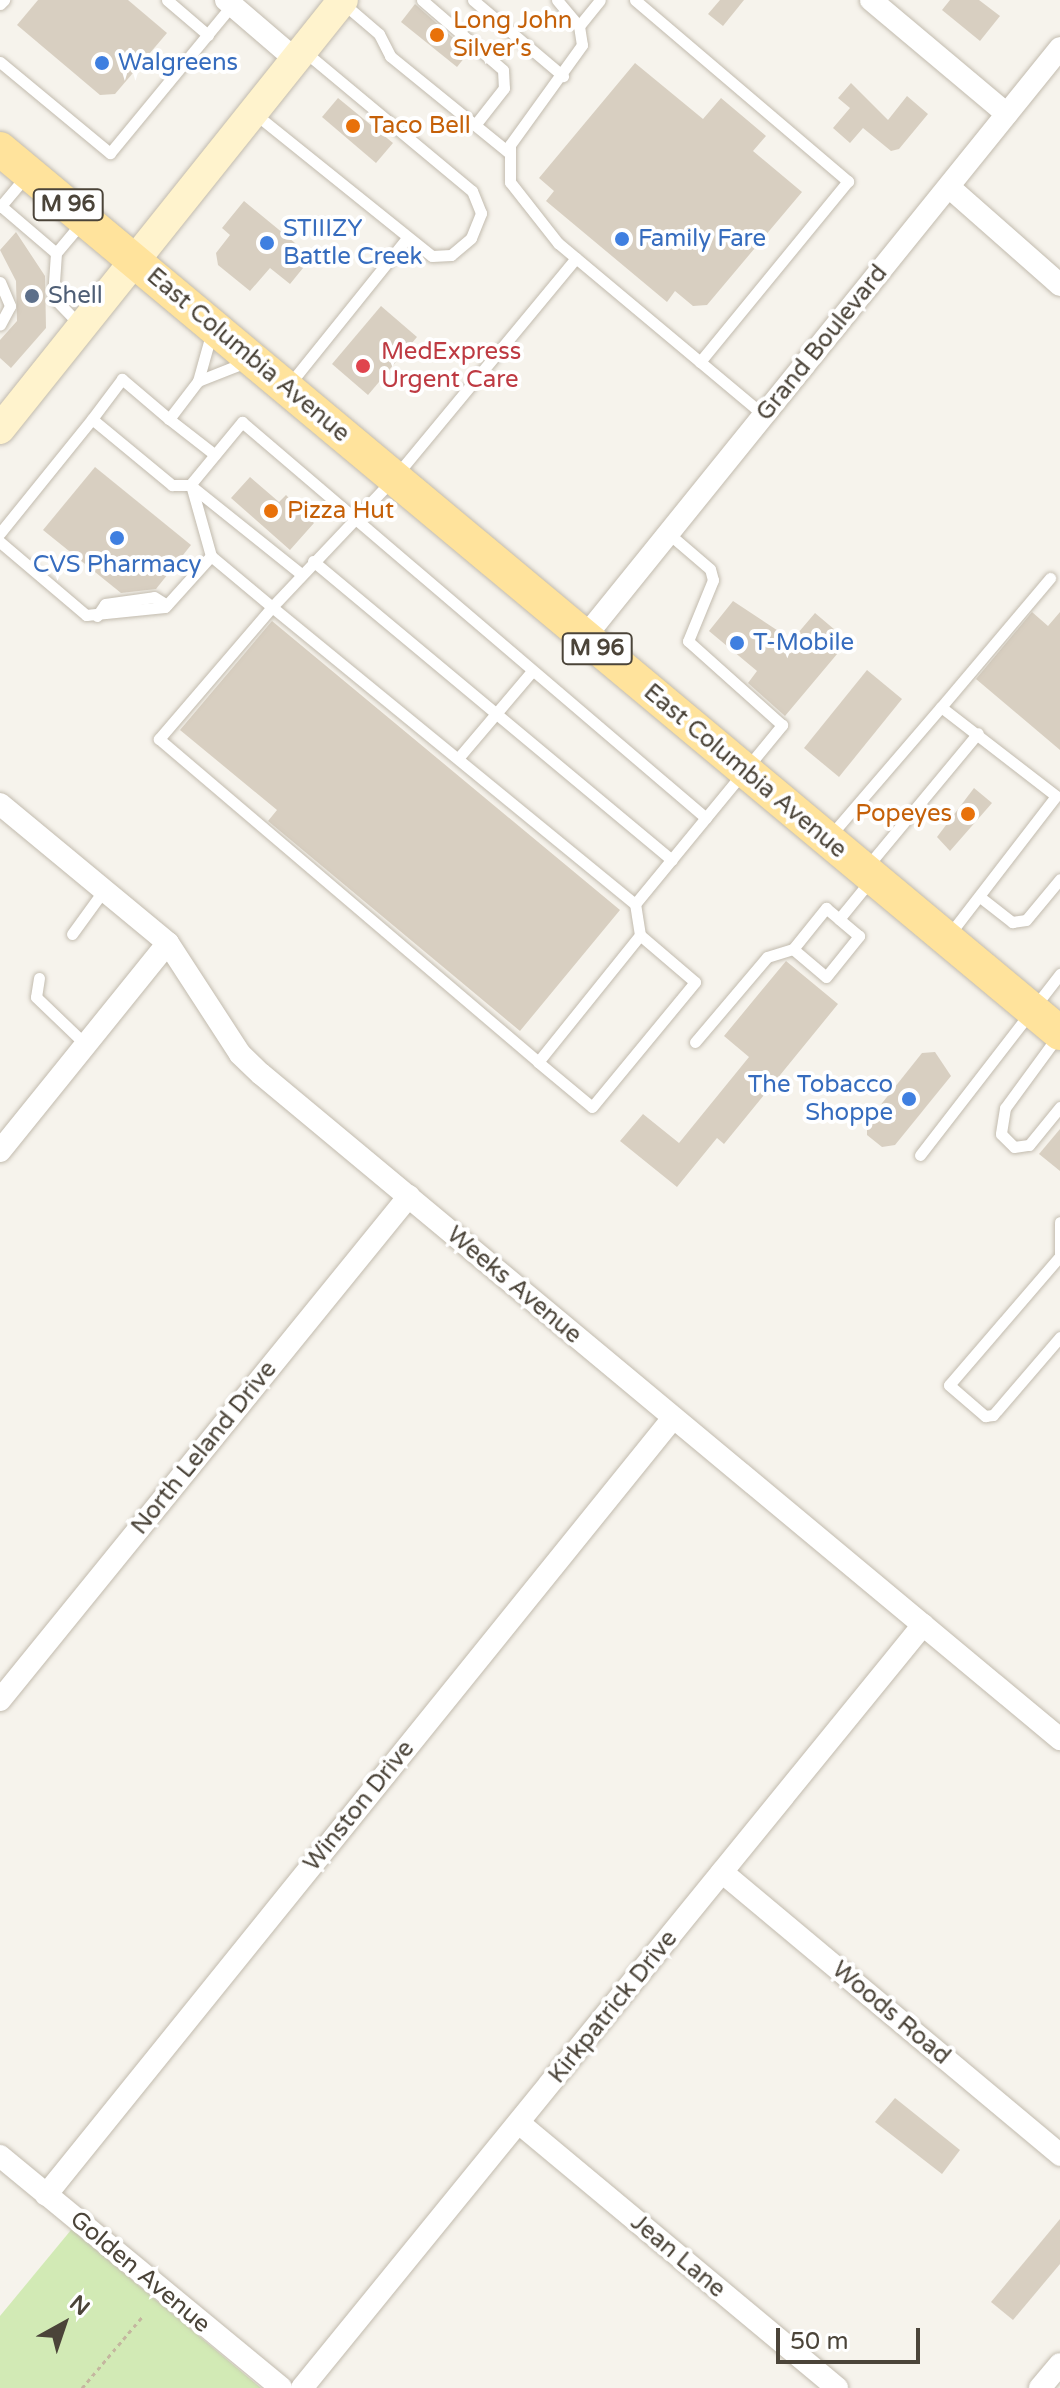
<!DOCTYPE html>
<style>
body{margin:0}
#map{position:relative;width:1060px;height:2388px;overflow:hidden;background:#f6f3ec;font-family:"Varela Round",sans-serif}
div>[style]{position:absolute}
.green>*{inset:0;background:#d2eab5}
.building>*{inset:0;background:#d8cfc1}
.path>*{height:3px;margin-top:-1.5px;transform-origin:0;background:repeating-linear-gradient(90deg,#c4b79f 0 4px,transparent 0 8px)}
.roads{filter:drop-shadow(0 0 2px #c2bbae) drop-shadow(0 0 2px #c2bbae)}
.service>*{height:11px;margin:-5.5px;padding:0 5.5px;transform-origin:5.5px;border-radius:5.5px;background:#fff}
.minor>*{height:22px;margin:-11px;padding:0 11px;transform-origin:11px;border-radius:11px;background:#fff}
.secondary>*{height:30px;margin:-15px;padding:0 15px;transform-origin:15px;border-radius:15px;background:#fff3cd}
.primary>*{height:34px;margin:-17px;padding:0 17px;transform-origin:17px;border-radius:17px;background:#ffe39c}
.dots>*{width:22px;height:22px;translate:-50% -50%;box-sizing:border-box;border:4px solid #fff;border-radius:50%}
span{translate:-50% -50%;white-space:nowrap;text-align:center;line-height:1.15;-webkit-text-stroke:8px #fff;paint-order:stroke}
.shield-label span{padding:2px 6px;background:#fff;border:2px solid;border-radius:6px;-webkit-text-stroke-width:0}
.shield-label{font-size:22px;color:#4b4439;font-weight:700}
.food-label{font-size:24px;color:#c56008}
.left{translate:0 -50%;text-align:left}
.right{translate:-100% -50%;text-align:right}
.shop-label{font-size:24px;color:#366cbe}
.service-label{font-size:24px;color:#4e5e75}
.street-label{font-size:24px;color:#4b4439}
.health-label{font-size:24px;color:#be3a42}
.north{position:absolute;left:24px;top:2284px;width:80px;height:80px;-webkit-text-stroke:6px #fff;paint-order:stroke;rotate:40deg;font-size:22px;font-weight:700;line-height:32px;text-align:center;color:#4b4439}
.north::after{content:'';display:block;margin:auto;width:28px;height:36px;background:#4b4439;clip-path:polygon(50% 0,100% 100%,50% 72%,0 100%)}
.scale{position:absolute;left:776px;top:2328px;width:144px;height:36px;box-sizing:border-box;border:4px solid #4b4439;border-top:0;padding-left:10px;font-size:24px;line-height:28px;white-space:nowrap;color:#4b4439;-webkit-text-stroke:6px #fff;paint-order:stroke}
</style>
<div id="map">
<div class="green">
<div style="clip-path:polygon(71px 2230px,72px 2230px,261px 2388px,0 2388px,0 2316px)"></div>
</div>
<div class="building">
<div style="clip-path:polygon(38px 0,128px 0,167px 33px,115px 94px,100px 95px,17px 25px)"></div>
<div style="clip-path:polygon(720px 0,744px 0,723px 26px,708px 14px)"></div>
<div style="clip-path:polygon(950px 0,979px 0,1000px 16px,980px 41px,942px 10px)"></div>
<div style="clip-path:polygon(415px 4px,469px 52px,457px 67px,401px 22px)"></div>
<div style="clip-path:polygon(635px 63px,703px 119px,721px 98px,766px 136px,753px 151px,802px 192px,707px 305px,693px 306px,675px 291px,667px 302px,546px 201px,554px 191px,539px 178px)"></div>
<div style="clip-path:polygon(851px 83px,888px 120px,907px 96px,928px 114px,899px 149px,891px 151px,863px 128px,850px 143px,833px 128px,850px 108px,838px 98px)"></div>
<div style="clip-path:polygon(338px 98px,393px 143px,376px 163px,322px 117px)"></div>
<div style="clip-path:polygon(244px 201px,312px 257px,290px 284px,270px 268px,250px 291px,218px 265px,216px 253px,230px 235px,222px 228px)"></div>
<div style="clip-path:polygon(16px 232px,45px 276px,46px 328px,11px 368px,0 358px,0 340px,17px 321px,16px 281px,0 250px)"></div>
<div style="clip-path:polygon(381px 306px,417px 337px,368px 395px,332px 364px)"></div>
<div style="clip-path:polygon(95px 467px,191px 545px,156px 589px,121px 593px,43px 530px)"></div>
<div style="clip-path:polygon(250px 477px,279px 502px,286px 495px,314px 523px,290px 550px,231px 498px)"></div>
<div style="clip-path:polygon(733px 601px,792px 640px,815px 613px,848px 641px,785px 716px,748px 683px,757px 671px,709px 631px)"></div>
<div style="clip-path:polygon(1032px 612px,1048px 626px,1060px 612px,1060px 750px,976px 679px)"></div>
<div style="clip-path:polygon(272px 621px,620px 910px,520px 1031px,268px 821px,277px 810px,180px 730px)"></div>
<div style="clip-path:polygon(867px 670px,902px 699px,839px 777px,804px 748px)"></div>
<div style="clip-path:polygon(974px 788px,992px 803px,950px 851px,937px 837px)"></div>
<div style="clip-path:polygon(786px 961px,838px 1004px,724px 1144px,717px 1138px,677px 1187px,620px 1141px,643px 1114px,679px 1143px,749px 1057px,724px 1036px)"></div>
<div style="clip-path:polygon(935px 1052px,951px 1076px,895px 1145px,882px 1147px,867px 1135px,867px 1122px,922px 1053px)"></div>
<div style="clip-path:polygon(1060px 1129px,1060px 1171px,1039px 1154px)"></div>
<div style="clip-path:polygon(895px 2098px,960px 2150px,942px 2174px,875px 2122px)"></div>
<div style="clip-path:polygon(1060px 2219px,1060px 2264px,1013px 2320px,991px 2302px)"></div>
</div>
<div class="path">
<div style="left:82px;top:2388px;width:93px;rotate:-49.8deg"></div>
</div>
<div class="roads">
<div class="service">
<div style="left:167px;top:0;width:54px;rotate:40.5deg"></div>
<div style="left:422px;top:0;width:107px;rotate:40.8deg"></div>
<div style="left:503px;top:70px;width:18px;rotate:87deg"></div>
<div style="left:504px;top:88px;width:47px;rotate:128.1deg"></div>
<div style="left:473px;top:0;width:118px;rotate:40.2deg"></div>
<div style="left:557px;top:0;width:34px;rotate:50deg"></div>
<div style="left:579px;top:26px;width:19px;rotate:81deg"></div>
<div style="left:582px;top:45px;width:123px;rotate:125.8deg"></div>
<div style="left:510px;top:145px;width:37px;rotate:90deg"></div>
<div style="left:510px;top:182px;width:78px;rotate:51.8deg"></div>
<div style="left:558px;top:243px;width:268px;rotate:39.9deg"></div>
<div style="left:635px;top:0;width:280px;rotate:40.4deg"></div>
<div style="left:848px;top:181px;width:234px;rotate:129.3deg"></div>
<div style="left:0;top:4px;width:6px;rotate:-45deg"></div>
<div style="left:344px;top:4px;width:46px;rotate:40.6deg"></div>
<div style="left:379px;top:34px;width:25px;rotate:63deg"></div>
<div style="left:390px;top:56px;width:152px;rotate:39.1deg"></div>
<div style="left:579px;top:26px;width:33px;rotate:-51deg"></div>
<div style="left:0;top:62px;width:143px;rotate:39.6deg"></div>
<div style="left:110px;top:153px;width:192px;rotate:-50.5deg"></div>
<div style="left:254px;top:113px;width:228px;rotate:38.8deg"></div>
<div style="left:432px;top:256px;width:19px;rotate:-3deg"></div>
<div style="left:451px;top:255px;width:26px;rotate:-40deg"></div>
<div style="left:471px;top:238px;width:27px;rotate:-68deg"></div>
<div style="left:481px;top:213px;width:24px;rotate:-112deg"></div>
<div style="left:472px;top:191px;width:220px;rotate:-140.2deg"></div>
<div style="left:1px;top:206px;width:72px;rotate:40.5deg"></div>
<div style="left:56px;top:253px;width:44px;rotate:93.9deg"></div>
<div style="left:53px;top:297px;width:42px;rotate:46deg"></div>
<div style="left:0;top:207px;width:40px;rotate:-50deg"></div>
<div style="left:56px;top:253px;width:39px;rotate:-50deg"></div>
<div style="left:576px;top:258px;width:286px;rotate:129.6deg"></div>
<div style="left:394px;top:478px;width:178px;rotate:133.4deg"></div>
<div style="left:272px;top:607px;width:469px;rotate:39.3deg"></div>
<div style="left:635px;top:904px;width:232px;rotate:-50.6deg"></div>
<div style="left:782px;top:725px;width:126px;rotate:-138.2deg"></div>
<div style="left:688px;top:641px;width:66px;rotate:-67.7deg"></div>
<div style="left:713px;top:580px;width:11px;rotate:-105deg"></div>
<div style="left:710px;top:569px;width:55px;rotate:-139.4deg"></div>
<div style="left:0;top:282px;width:26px;rotate:67deg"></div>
<div style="left:10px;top:306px;width:21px;rotate:118deg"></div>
<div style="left:212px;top:331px;width:52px;rotate:105.6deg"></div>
<div style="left:198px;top:381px;width:48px;rotate:127.3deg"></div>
<div style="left:169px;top:419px;width:62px;rotate:-139.6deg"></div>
<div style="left:122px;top:379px;width:50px;rotate:126.9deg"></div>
<div style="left:92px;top:419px;width:104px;rotate:39.5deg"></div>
<div style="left:172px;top:485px;width:18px"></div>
<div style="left:190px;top:485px;width:141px;rotate:38.7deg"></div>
<div style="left:198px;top:381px;width:52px;rotate:-21.6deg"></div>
<div style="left:288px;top:386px;width:191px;rotate:-51.2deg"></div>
<div style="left:169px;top:419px;width:58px;rotate:38deg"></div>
<div style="left:190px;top:485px;width:82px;rotate:-50.5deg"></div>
<div style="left:242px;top:422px;width:610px;rotate:40.48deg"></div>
<div style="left:0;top:533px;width:146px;rotate:-51.1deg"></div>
<div style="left:0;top:542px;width:113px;rotate:40.3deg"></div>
<div style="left:86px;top:615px;width:79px;rotate:-5.8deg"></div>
<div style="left:165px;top:607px;width:69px;rotate:-48deg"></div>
<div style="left:211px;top:556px;width:74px;rotate:-105.7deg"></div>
<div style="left:211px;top:556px;width:80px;rotate:39.9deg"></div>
<div style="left:272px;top:607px;width:174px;rotate:130.6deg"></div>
<div style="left:159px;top:739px;width:498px;rotate:40.4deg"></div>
<div style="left:538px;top:1062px;width:163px;rotate:-51.2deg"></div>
<div style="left:640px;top:935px;width:31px;rotate:-99deg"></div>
<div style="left:313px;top:561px;width:467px;rotate:39.8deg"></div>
<div style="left:97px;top:616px;width:14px;rotate:-56deg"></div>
<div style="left:105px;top:604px;width:49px;rotate:-8.1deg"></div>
<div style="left:154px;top:597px;width:15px;rotate:32deg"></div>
<div style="left:941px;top:707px;width:169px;rotate:-49.8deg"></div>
<div style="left:460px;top:756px;width:111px;rotate:-49.7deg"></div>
<div style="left:830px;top:836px;width:170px;rotate:-49.3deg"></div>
<div style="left:941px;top:707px;width:145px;rotate:37.7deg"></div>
<div style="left:1056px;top:796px;width:175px;rotate:127.6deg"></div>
<div style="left:866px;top:868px;width:175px;rotate:-50.3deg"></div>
<div style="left:980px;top:897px;width:41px;rotate:38deg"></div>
<div style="left:1012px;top:922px;width:14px;rotate:-8deg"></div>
<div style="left:1026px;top:920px;width:53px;rotate:-50.3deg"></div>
<div style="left:72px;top:934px;width:54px;rotate:-54deg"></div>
<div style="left:793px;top:949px;width:43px;rotate:40.3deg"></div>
<div style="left:826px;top:977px;width:53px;rotate:-51.2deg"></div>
<div style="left:859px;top:936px;width:26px;rotate:-140deg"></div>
<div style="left:39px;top:978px;width:19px;rotate:99deg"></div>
<div style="left:36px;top:997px;width:69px;rotate:43.8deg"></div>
<div style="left:1057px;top:1037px;width:88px;rotate:126.2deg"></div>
<div style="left:1005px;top:1108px;width:26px;rotate:99deg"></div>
<div style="left:1001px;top:1134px;width:18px;rotate:45deg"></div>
<div style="left:1014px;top:1147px;width:15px;rotate:-8deg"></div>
<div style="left:1029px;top:1145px;width:49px;rotate:-50.8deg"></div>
<div style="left:695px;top:1042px;width:111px;rotate:-49.7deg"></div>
<div style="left:767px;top:957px;width:27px;rotate:-17deg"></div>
<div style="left:793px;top:949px;width:53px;rotate:-51.2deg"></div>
<div style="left:826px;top:908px;width:17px;rotate:40deg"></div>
<div style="left:839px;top:919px;width:49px;rotate:-50.8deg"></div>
<div style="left:538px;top:1062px;width:70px;rotate:39.8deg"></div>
<div style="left:592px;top:1107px;width:162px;rotate:-50.5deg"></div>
<div style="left:695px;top:982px;width:72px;rotate:-139.5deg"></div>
<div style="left:920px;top:1155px;width:229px;rotate:-52.3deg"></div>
<div style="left:1060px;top:1222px;width:31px;rotate:90deg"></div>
<div style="left:1060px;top:1256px;width:170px;rotate:130.7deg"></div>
<div style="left:949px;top:1385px;width:48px;rotate:40.7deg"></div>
<div style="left:985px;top:1416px;width:8px;rotate:-7deg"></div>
<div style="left:993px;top:1415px;width:103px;rotate:-49.3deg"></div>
</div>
<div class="minor">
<div style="left:226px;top:0;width:92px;rotate:40.6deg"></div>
<div style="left:871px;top:0;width:177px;rotate:40deg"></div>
<div style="left:949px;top:187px;width:148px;rotate:41.4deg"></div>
<div style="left:584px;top:638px;width:758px;rotate:-51.1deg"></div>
<div style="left:0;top:804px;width:218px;rotate:39.6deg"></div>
<div style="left:168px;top:943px;width:132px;rotate:57deg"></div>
<div style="left:240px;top:1054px;width:29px;rotate:44deg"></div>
<div style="left:261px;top:1074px;width:1040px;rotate:39.77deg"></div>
<div style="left:0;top:1151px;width:267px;rotate:-51.1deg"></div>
<div style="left:0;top:1700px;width:649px;rotate:-50.94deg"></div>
<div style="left:722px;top:1872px;width:441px;rotate:39.9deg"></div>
<div style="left:519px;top:2123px;width:414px;rotate:39.8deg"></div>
<div style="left:0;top:2156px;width:364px;rotate:39.5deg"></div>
<div style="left:46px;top:2195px;width:998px;rotate:-51.1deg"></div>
<div style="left:302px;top:2388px;width:984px;rotate:-50.86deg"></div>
<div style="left:1040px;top:2388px;width:31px;rotate:-50deg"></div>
</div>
<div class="secondary">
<div style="left:0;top:429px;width:549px;rotate:-51.36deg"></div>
</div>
<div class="primary">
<div style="left:0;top:149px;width:1380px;rotate:39.83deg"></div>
</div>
</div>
<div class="dots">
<div style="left:437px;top:35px;background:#e8710a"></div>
<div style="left:102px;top:63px;background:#3f7fe0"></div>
<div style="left:353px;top:126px;background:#e8710a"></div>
<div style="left:622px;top:239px;background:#3f7fe0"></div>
<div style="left:267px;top:243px;background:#3f7fe0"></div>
<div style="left:32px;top:296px;background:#5c6f8a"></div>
<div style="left:363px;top:366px;background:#e0444e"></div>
<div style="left:271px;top:511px;background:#e8710a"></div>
<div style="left:117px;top:538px;background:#3f7fe0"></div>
<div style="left:737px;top:643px;background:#3f7fe0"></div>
<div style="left:968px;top:814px;background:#e8710a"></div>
<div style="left:909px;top:1099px;background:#3f7fe0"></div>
</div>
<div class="shield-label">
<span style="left:68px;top:205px">M 96</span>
<span style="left:597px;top:649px">M 96</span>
</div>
<div class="food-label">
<span class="left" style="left:453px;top:35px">Long John<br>Silver's</span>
<span class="left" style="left:369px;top:126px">Taco Bell</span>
<span class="left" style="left:287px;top:511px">Pizza Hut</span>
<span class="right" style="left:952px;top:814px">Popeyes</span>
</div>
<div class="shop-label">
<span class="left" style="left:118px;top:63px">Walgreens</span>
<span class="left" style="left:283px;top:243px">STIIIZY<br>Battle Creek</span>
<span class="left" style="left:638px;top:239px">Family Fare</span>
<span style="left:117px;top:565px">CVS Pharmacy</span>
<span class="left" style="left:753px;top:643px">T-Mobile</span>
<span class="right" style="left:893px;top:1099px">The Tobacco<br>Shoppe</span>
</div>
<div class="service-label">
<span class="left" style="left:48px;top:296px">Shell</span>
</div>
<div class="street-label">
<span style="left:822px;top:343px;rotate:-51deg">Grand Boulevard</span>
<span style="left:248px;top:355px;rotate:40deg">East Columbia Avenue</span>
<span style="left:745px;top:771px;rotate:40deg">East Columbia Avenue</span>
<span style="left:514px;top:1285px;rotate:40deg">Weeks Avenue</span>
<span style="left:204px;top:1448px;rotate:-51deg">North Leland Drive</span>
<span style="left:359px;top:1806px;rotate:-51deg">Winston Drive</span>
<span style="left:613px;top:2007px;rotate:-51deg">Kirkpatrick Drive</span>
<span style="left:891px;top:2013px;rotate:40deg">Woods Road</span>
<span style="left:678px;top:2256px;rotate:40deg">Jean Lane</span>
<span style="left:140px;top:2272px;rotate:40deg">Golden Avenue</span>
</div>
<div class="health-label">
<span class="left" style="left:381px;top:366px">MedExpress<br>Urgent Care</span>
</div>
<div class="north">N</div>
<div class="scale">50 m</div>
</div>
